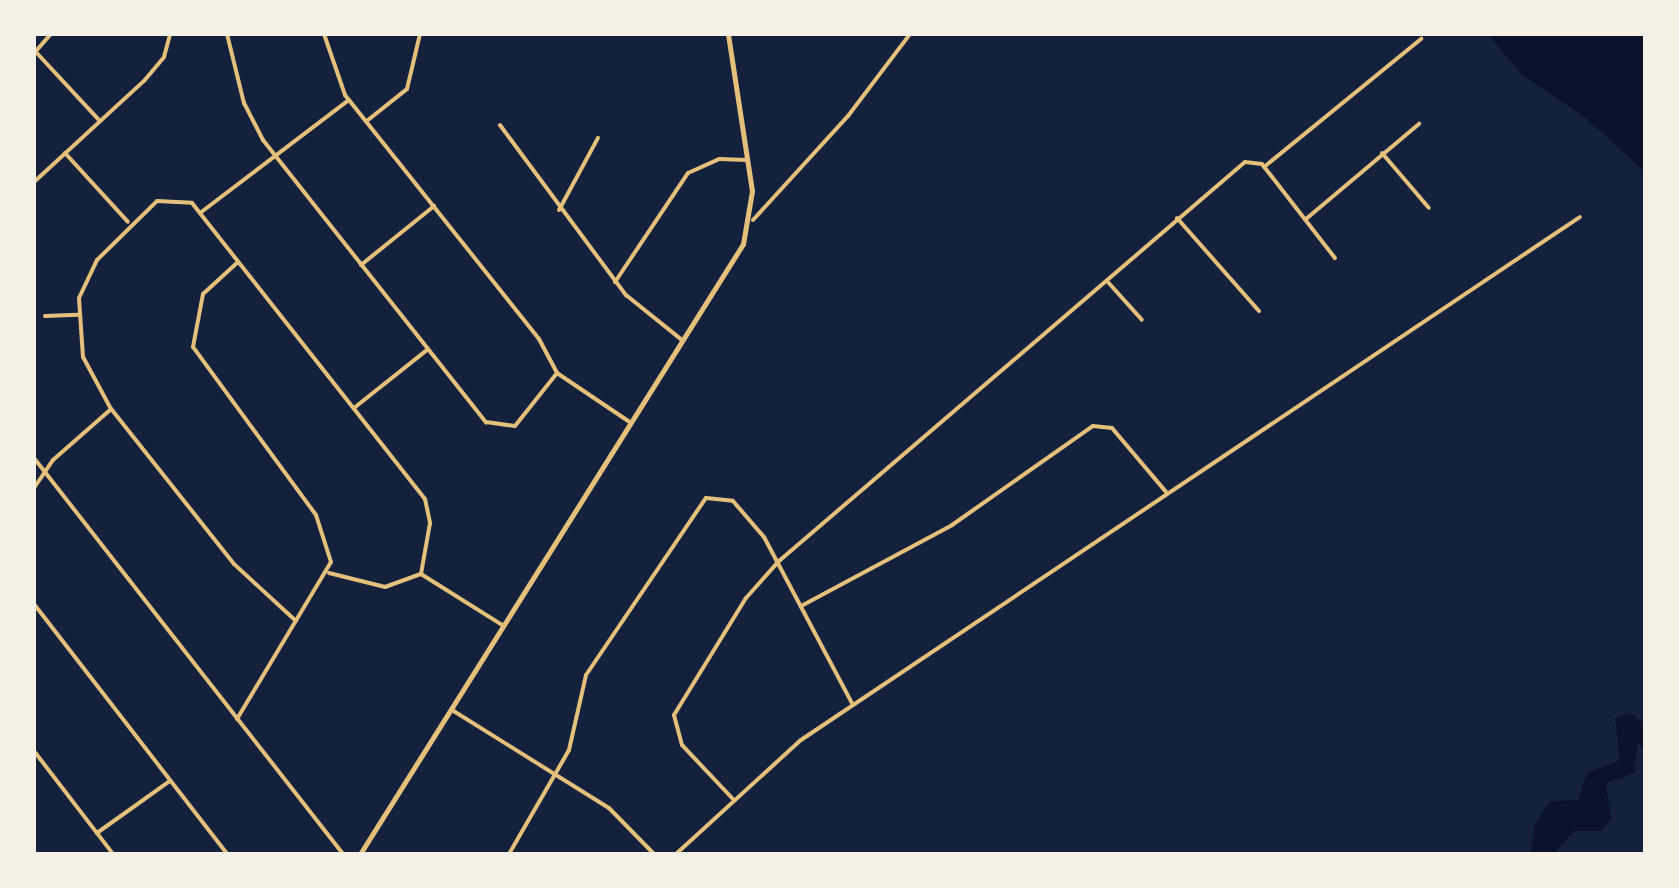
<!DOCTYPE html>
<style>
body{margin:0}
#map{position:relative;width:1679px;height:888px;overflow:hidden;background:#14213d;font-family:"Alegreya Sans",sans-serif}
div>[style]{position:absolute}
.water>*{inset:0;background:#0b132b}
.minor>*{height:4px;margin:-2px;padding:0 2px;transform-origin:2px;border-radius:2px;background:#e5c07b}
.tertiary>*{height:5px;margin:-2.5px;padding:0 2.5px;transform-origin:2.5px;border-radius:2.5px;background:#e5c07b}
span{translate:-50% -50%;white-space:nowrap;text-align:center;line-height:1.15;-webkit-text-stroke:8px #f6f1e7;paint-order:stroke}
.frame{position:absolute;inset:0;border:36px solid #f6f1e7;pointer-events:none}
</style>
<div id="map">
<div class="water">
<div style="clip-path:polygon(1488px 34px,1645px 34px,1645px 172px,1588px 120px,1520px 73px)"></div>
<div style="clip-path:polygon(1629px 713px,1645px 724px,1645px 752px,1638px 742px,1634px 773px,1606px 784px,1611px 819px,1602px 831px,1574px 831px,1554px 854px,1530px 854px,1535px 824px,1550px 801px,1578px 800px,1587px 773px,1620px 760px,1615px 719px)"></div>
</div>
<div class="minor">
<div style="left:227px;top:34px;width:71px;rotate:76.2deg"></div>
<div style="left:244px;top:103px;width:42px;rotate:62.8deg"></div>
<div style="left:263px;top:140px;width:360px;rotate:51.7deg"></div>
<div style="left:486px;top:422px;width:29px;rotate:8deg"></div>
<div style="left:515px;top:426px;width:68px;rotate:-51.6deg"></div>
<div style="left:324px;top:34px;width:65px;rotate:71deg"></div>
<div style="left:345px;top:95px;width:312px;rotate:51.5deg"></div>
<div style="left:539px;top:339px;width:38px;rotate:62deg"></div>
<div style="left:557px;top:373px;width:89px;rotate:34deg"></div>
<div style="left:34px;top:50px;width:96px;rotate:47.1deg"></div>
<div style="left:36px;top:51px;width:23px;rotate:-49deg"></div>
<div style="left:368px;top:120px;width:50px;rotate:-38.5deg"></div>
<div style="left:407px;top:89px;width:57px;rotate:-76.7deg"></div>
<div style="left:500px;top:125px;width:212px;rotate:53.5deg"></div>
<div style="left:626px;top:295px;width:72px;rotate:38.8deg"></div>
<div style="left:65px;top:153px;width:93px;rotate:47.6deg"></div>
<div style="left:1382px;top:153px;width:72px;rotate:49.5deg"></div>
<div style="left:1264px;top:167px;width:203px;rotate:-39.2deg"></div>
<div style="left:34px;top:182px;width:149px;rotate:-42.6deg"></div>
<div style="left:144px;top:81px;width:31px;rotate:-50deg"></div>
<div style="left:164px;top:57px;width:24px;rotate:-75deg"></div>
<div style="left:559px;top:210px;width:82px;rotate:-61.6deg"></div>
<div style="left:200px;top:213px;width:187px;rotate:-37.2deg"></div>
<div style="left:1177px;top:218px;width:124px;rotate:48.6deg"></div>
<div style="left:1306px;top:219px;width:148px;rotate:-40.1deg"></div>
<div style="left:753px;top:220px;width:141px;rotate:-47.6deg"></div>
<div style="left:848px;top:116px;width:103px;rotate:-52.9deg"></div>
<div style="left:361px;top:265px;width:94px;rotate:-38.9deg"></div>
<div style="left:1107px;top:281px;width:52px;rotate:48.1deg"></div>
<div style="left:615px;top:282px;width:131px;rotate:-56.2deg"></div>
<div style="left:688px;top:173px;width:34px;rotate:-24deg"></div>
<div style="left:719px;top:159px;width:28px;rotate:2deg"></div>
<div style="left:45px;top:316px;width:33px;rotate:-2deg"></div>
<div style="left:354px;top:408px;width:93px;rotate:-38.5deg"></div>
<div style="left:34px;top:458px;width:502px;rotate:52.03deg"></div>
<div style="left:34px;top:488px;width:34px;rotate:-56deg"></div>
<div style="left:53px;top:460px;width:77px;rotate:-41.3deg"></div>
<div style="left:329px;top:573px;width:58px;rotate:14deg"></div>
<div style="left:385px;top:587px;width:38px;rotate:-20deg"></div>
<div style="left:421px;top:574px;width:98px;rotate:32.1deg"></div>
<div style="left:34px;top:604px;width:316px;rotate:52.3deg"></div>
<div style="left:803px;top:605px;width:169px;rotate:-28.2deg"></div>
<div style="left:952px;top:525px;width:172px;rotate:-35.1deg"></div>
<div style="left:1093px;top:426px;width:19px;rotate:6deg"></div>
<div style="left:1112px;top:428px;width:84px;rotate:49.8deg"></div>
<div style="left:296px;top:621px;width:84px;rotate:-137.4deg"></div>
<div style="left:234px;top:564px;width:198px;rotate:-128.4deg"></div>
<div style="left:111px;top:409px;width:59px;rotate:-118.3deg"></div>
<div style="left:83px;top:357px;width:59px;rotate:-93.9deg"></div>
<div style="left:79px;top:298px;width:42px;rotate:-64.7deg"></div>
<div style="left:97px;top:260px;width:84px;rotate:-44.5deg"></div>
<div style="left:157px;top:201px;width:35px;rotate:3deg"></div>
<div style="left:192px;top:203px;width:377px;rotate:51.8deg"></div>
<div style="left:425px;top:499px;width:25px;rotate:78deg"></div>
<div style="left:430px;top:523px;width:52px;rotate:100deg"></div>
<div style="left:452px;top:710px;width:185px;rotate:32deg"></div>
<div style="left:609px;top:808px;width:64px;rotate:45.6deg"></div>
<div style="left:237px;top:719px;width:183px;rotate:-59.1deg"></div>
<div style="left:331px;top:562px;width:49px;rotate:-107.7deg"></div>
<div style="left:316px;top:515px;width:208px;rotate:-126.2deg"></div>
<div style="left:193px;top:347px;width:54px;rotate:-79.3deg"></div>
<div style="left:203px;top:294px;width:47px;rotate:-42.4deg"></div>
<div style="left:34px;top:751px;width:130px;rotate:52.5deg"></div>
<div style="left:733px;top:799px;width:74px;rotate:-133.4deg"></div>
<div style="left:682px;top:745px;width:31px;rotate:-105deg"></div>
<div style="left:674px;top:715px;width:137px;rotate:-58.4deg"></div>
<div style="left:746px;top:598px;width:50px;rotate:-48.3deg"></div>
<div style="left:779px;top:561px;width:613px;rotate:-40.57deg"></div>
<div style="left:1245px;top:162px;width:17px;rotate:7deg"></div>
<div style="left:1262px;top:164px;width:119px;rotate:52.2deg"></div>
<div style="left:97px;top:833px;width:90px;rotate:-35.5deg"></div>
<div style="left:509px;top:854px;width:120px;rotate:-60deg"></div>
<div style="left:569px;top:750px;width:77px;rotate:-77.2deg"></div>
<div style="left:586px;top:675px;width:214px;rotate:-55.9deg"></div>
<div style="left:706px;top:498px;width:27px;rotate:6deg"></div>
<div style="left:733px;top:501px;width:48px;rotate:49.3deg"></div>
<div style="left:764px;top:537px;width:190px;rotate:62.1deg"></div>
<div style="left:676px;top:854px;width:169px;rotate:-42.4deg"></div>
<div style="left:801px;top:740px;width:938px;rotate:-33.88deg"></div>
</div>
<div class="tertiary">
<div style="left:360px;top:854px;width:720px;rotate:-57.88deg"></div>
<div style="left:743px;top:244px;width:54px;rotate:-80.4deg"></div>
<div style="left:752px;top:191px;width:159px;rotate:-98.7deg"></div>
</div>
<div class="frame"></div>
</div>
